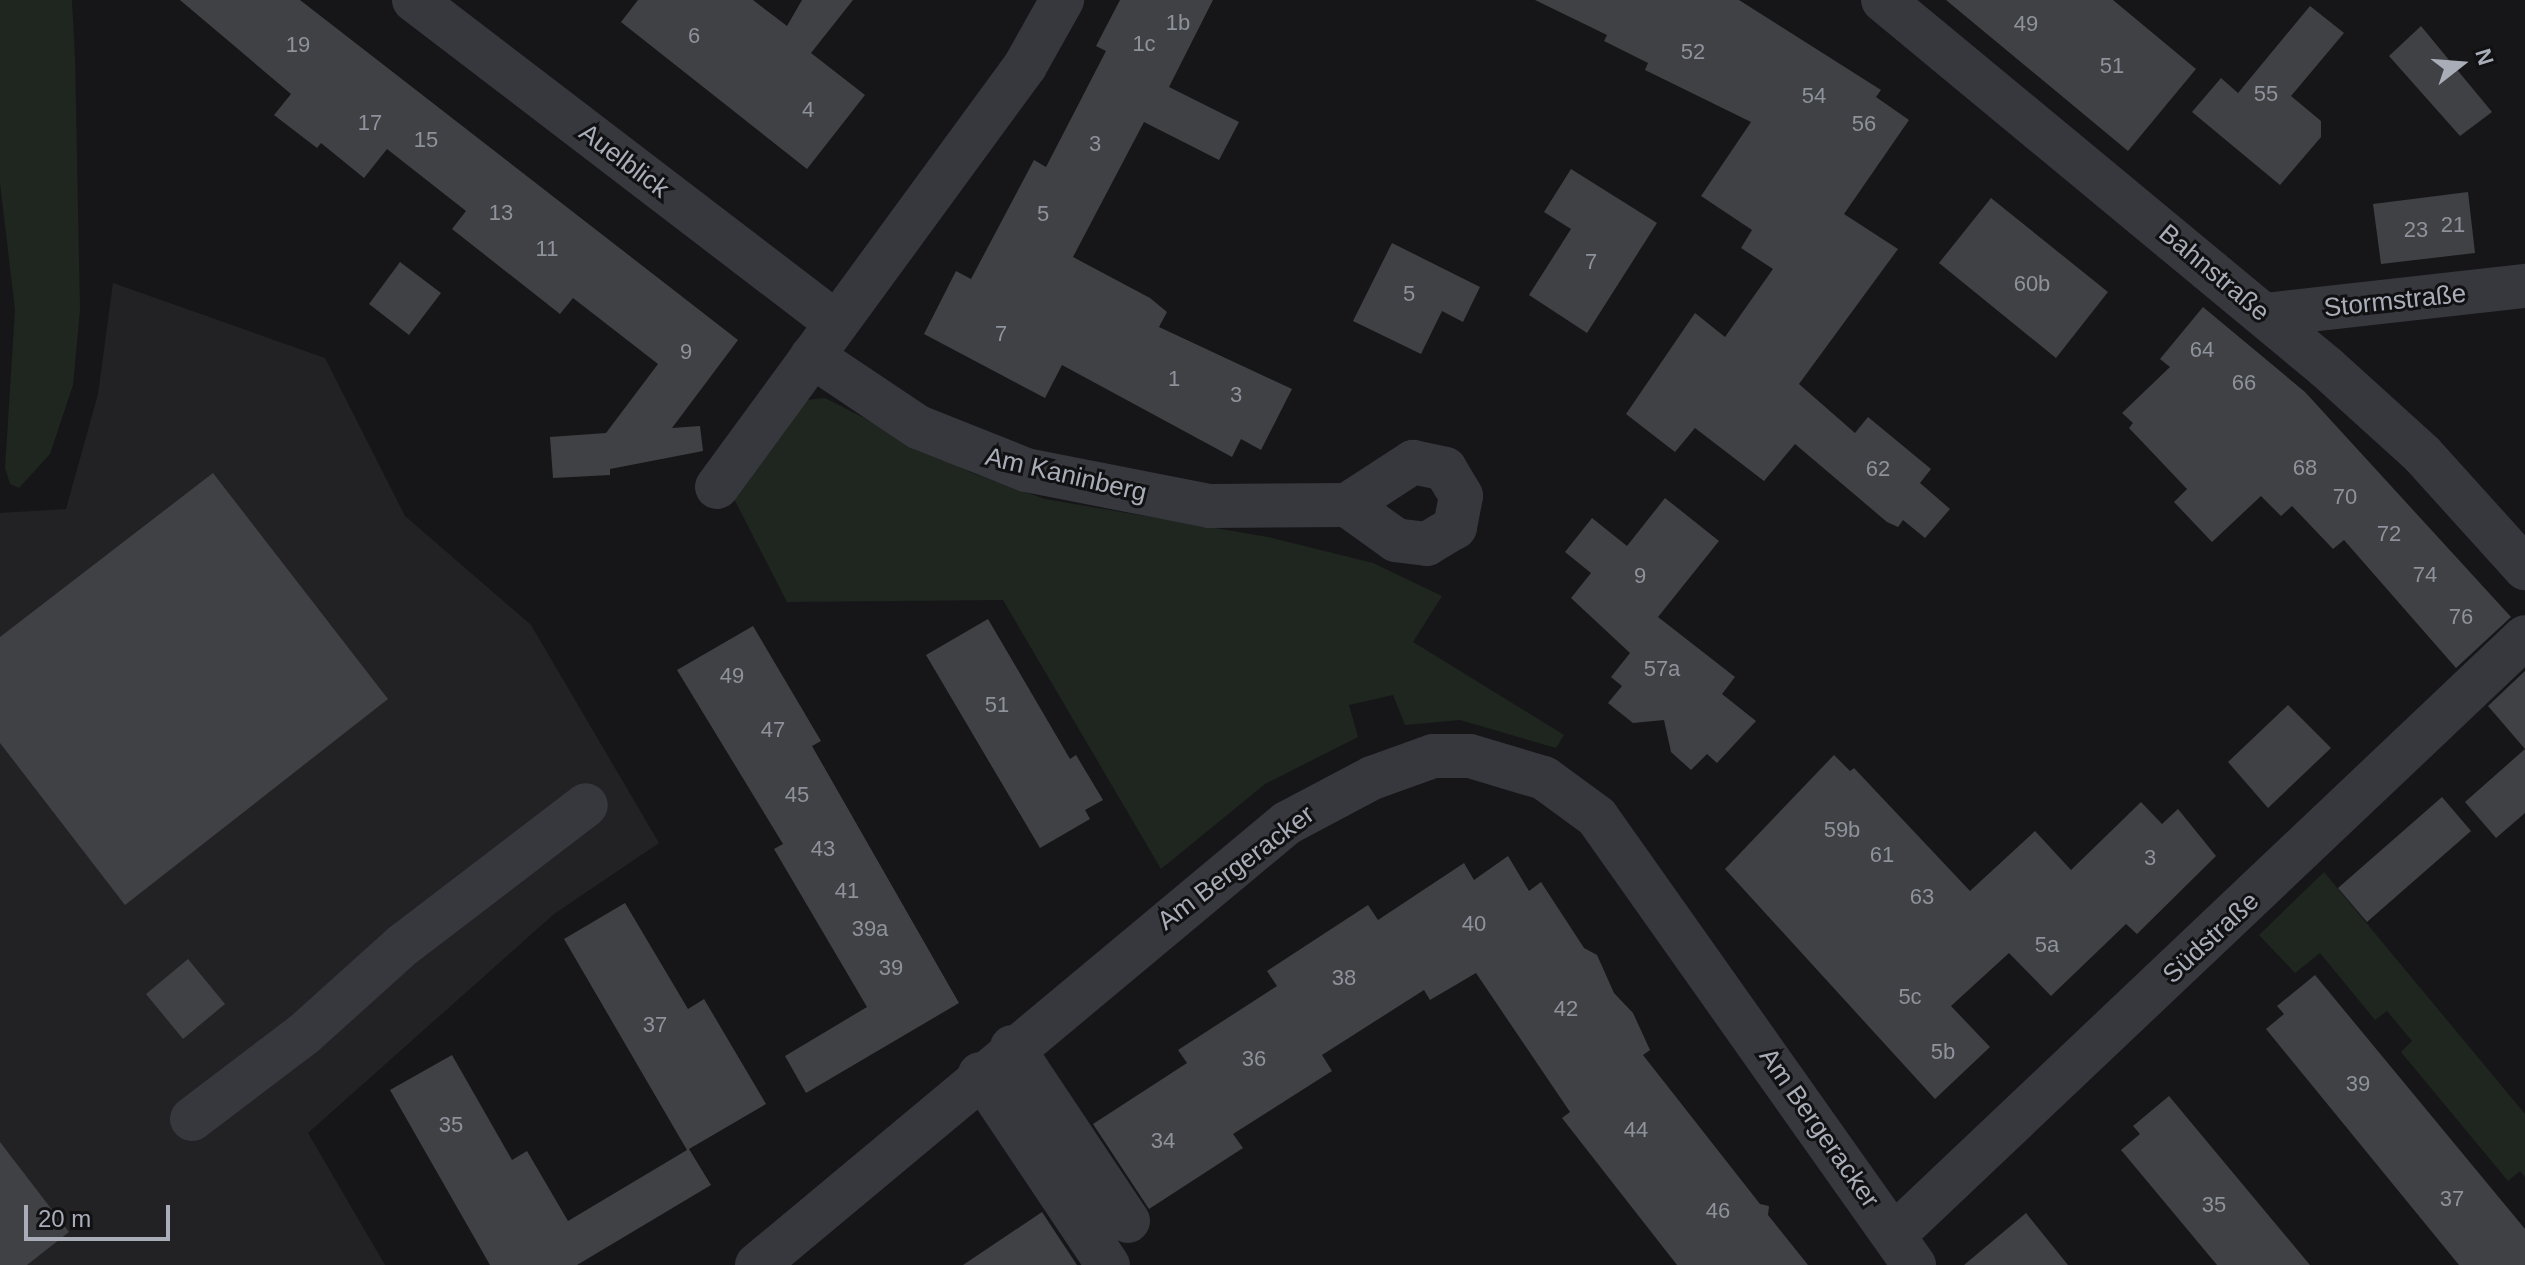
<!DOCTYPE html>
<meta charset="utf-8">
<style>
body{margin:0}
#map{position:relative;width:2525px;height:1265px;overflow:hidden;background:#161618;font-family:Helvetica,sans-serif}
div>[style]{position:absolute}
.built>*{inset:0;background:#222225}
.green>*{inset:0;background:#1e261f}
.building>*{inset:0;background:#404145}
.minor>*{height:44px;margin:-22px;padding:0 22px;transform-origin:22px;border-radius:22px;background:#37383d}
span{translate:-50% -50%;white-space:nowrap;text-align:center;line-height:1.15;-webkit-text-stroke:6px #111113;paint-order:stroke}
.number-label{font-size:22px;color:#8e929b}
.number-label span{-webkit-text-stroke-width:0}
.street-label{font-size:26px;color:#a8adb8}
.north{position:absolute;left:2421px;top:24px;width:80px;height:80px;-webkit-text-stroke:6px #111113;paint-order:stroke;rotate:73deg;font-size:22px;font-weight:700;line-height:32px;text-align:center;color:#a8adb8}
.north::after{content:'';display:block;margin:auto;width:28px;height:36px;background:#a8adb8;clip-path:polygon(50% 0,100% 100%,50% 72%,0 100%)}
.scale{position:absolute;left:24px;top:1205px;width:146px;height:36px;box-sizing:border-box;border:4px solid #a8adb8;border-top:0;padding-left:10px;font-size:24px;line-height:28px;white-space:nowrap;color:#a8adb8;-webkit-text-stroke:6px #111113;paint-order:stroke}
</style>
<div id="map">
<div class="built">
<div style="clip-path:polygon(113px 283px,325px 358px,405px 516px,531px 625px,659px 843px,554px 914px,308px 1133px,385px 1265px,0 1265px,0 513px,66px 509px,98px 394px)"></div>
</div>
<div class="green">
<div style="clip-path:polygon(0 0,72px 0,75px 57px,80px 310px,73px 385px,50px 454px,19px 488px,10px 484px,5px 468px,15px 310px,0 183px)"></div>
<div style="clip-path:polygon(825px 398px,972px 473px,1045px 499px,1268px 537px,1373px 563px,1442px 596px,1413px 642px,1564px 735px,1556px 748px,1460px 720px,1405px 725px,1393px 695px,1349px 705px,1358px 737px,1265px 784px,1161px 869px,1003px 600px,787px 602px,731px 493px,806px 400px)"></div>
<div style="clip-path:polygon(2324px 872px,2525px 1114px,2525px 1177px,2520px 1171px,2508px 1181px,2401px 1052px,2412px 1041px,2387px 1011px,2375px 1020px,2320px 953px,2295px 973px,2259px 935px)"></div>
</div>
<div class="building">
<div style="clip-path:polygon(180px 0,300px 0,738px 340px,672px 428px,700px 426px,703px 451px,610px 469px,610px 475px,553px 478px,550px 437px,606px 433px,658px 364px,573px 298px,560px 314px,452px 229px,466px 211px,387px 149px,364px 178px,321px 143px,317px 148px,274px 115px,291px 94px)"></div>
<div style="clip-path:polygon(638px 0,753px 0,787px 26px,802px 0,853px 0,811px 53px,865px 95px,807px 169px,621px 22px)"></div>
<div style="clip-path:polygon(1120px 0,1213px 0,1169px 87px,1239px 122px,1219px 160px,1144px 122px,1073px 257px,1150px 298px,1167px 312px,1159px 327px,1292px 389px,1261px 450px,1241px 439px,1232px 457px,1062px 365px,1045px 398px,924px 334px,956px 271px,971px 279px,1034px 160px,1046px 167px,1106px 51px,1096px 46px)"></div>
<div style="clip-path:polygon(1535px 0,1739px 0,1881px 90px,1876px 97px,1909px 120px,1844px 214px,1898px 249px,1799px 384px,1855px 433px,1868px 417px,1931px 469px,1920px 483px,1950px 509px,1925px 538px,1903px 520px,1898px 527px,1887px 522px,1795px 444px,1764px 481px,1695px 428px,1675px 452px,1626px 414px,1695px 313px,1725px 337px,1773px 269px,1741px 248px,1752px 230px,1701px 196px,1751px 122px,1645px 70px,1648px 63px,1604px 41px,1607px 35px)"></div>
<div style="clip-path:polygon(1946px 0,2113px 0,2196px 69px,2128px 151px)"></div>
<div style="clip-path:polygon(2310px 6px,2344px 33px,2291px 96px,2321px 121px,2321px 137px,2280px 185px,2192px 112px,2221px 78px,2238px 93px)"></div>
<div style="clip-path:polygon(2421px 26px,2492px 112px,2460px 136px,2389px 56px)"></div>
<div style="clip-path:polygon(1571px 169px,1657px 223px,1587px 333px,1529px 295px,1571px 229px,1544px 212px)"></div>
<div style="clip-path:polygon(2468px 192px,2475px 253px,2381px 264px,2373px 204px)"></div>
<div style="clip-path:polygon(1991px 198px,2108px 292px,2056px 358px,1939px 263px)"></div>
<div style="clip-path:polygon(1392px 243px,1480px 287px,1463px 322px,1442px 311px,1421px 354px,1353px 321px)"></div>
<div style="clip-path:polygon(400px 262px,441px 293px,409px 335px,369px 304px)"></div>
<div style="clip-path:polygon(2203px 307px,2305px 392px,2511px 617px,2456px 668px,2344px 540px,2333px 549px,2292px 506px,2281px 516px,2261px 496px,2212px 542px,2174px 502px,2187px 489px,2129px 428px,2133px 423px,2122px 413px,2170px 367px,2160px 359px)"></div>
<div style="clip-path:polygon(213px 473px,388px 699px,125px 905px,0 743px,0 637px)"></div>
<div style="clip-path:polygon(1665px 498px,1719px 541px,1658px 617px,1735px 677px,1722px 694px,1756px 721px,1717px 763px,1707px 754px,1691px 770px,1671px 752px,1664px 720px,1633px 723px,1608px 703px,1622px 686px,1611px 677px,1630px 653px,1571px 598px,1591px 573px,1565px 552px,1592px 518px,1627px 546px)"></div>
<div style="clip-path:polygon(988px 619px,1070px 759px,1076px 755px,1103px 800px,1085px 810px,1090px 819px,1040px 848px,926px 655px)"></div>
<div style="clip-path:polygon(753px 626px,821px 741px,812px 746px,959px 1003px,806px 1093px,785px 1056px,867px 1007px,774px 849px,783px 844px,677px 670px)"></div>
<div style="clip-path:polygon(2525px 671px,2525px 749px,2488px 706px)"></div>
<div style="clip-path:polygon(2288px 705px,2331px 748px,2268px 808px,2228px 762px)"></div>
<div style="clip-path:polygon(2525px 749px,2525px 813px,2496px 838px,2465px 802px)"></div>
<div style="clip-path:polygon(1834px 755px,1850px 771px,1854px 768px,1970px 891px,2035px 831px,2071px 870px,2141px 802px,2162px 824px,2178px 809px,2216px 856px,2137px 934px,2126px 924px,2051px 996px,2009px 953px,1951px 1006px,1990px 1047px,1935px 1099px,1725px 869px)"></div>
<div style="clip-path:polygon(2442px 797px,2471px 831px,2367px 922px,2338px 888px)"></div>
<div style="clip-path:polygon(1508px 856px,1529px 891px,1541px 882px,1584px 948px,1597px 955px,1614px 993px,1633px 1013px,1650px 1050px,1643px 1055px,1760px 1204px,1769px 1206px,1768px 1215px,1808px 1265px,1677px 1265px,1562px 1118px,1570px 1112px,1476px 973px,1430px 1000px,1424px 990px,1322px 1055px,1332px 1071px,1233px 1134px,1243px 1148px,1149px 1209px,1093px 1124px,1187px 1063px,1178px 1050px,1277px 986px,1267px 971px,1368px 905px,1378px 920px,1464px 863px,1474px 880px)"></div>
<div style="clip-path:polygon(625px 903px,688px 1009px,704px 999px,766px 1104px,689px 1149px,711px 1185px,577px 1265px,490px 1265px,390px 1090px,452px 1055px,512px 1160px,527px 1151px,568px 1221px,687px 1150px,564px 939px)"></div>
<div style="clip-path:polygon(188px 959px,225px 1004px,183px 1039px,146px 994px)"></div>
<div style="clip-path:polygon(2315px 975px,2525px 1229px,2525px 1265px,2459px 1265px,2266px 1029px,2284px 1014px,2277px 1006px)"></div>
<div style="clip-path:polygon(2169px 1096px,2229px 1168px,2310px 1265px,2217px 1265px,2121px 1150px,2140px 1134px,2133px 1126px)"></div>
<div style="clip-path:polygon(0 1142px,69px 1232px,27px 1265px,0 1265px)"></div>
<div style="clip-path:polygon(1042px 1212px,1077px 1265px,963px 1265px)"></div>
<div style="clip-path:polygon(2026px 1213px,2068px 1265px,1964px 1265px)"></div>
</div>
<div class="minor">
<div style="left:414px;top:0;width:530px;rotate:37.41deg"></div>
<div style="left:1883px;top:0;width:575px;rotate:39.64deg"></div>
<div style="left:2326px;top:367px;width:130px;rotate:42.2deg"></div>
<div style="left:2422px;top:454px;width:154px;rotate:47.9deg"></div>
<div style="left:2265px;top:315px;width:262px;rotate:-6.4deg"></div>
<div style="left:812px;top:356px;width:128px;rotate:33.8deg"></div>
<div style="left:918px;top:427px;width:116px;rotate:21.7deg"></div>
<div style="left:1026px;top:470px;width:187px;rotate:11.1deg"></div>
<div style="left:1210px;top:506px;width:137px;rotate:-0.4deg"></div>
<div style="left:1413px;top:462px;width:33px;rotate:12deg"></div>
<div style="left:1445px;top:469px;width:31px;rotate:59deg"></div>
<div style="left:1461px;top:496px;width:32px;rotate:101deg"></div>
<div style="left:1455px;top:527px;width:33px;rotate:149deg"></div>
<div style="left:1427px;top:544px;width:31px;rotate:-173deg"></div>
<div style="left:1396px;top:540px;width:60px;rotate:-144.5deg"></div>
<div style="left:1347px;top:505px;width:79px;rotate:-33.1deg"></div>
<div style="left:717px;top:487px;width:522px;rotate:-53.81deg"></div>
<div style="left:1025px;top:66px;width:76px;rotate:-60.7deg"></div>
<div style="left:1012px;top:1047px;width:209px;rotate:56.3deg"></div>
<div style="left:980px;top:1074px;width:230px;rotate:56.2deg"></div>
<div style="left:192px;top:1119px;width:141px;rotate:-37.2deg"></div>
<div style="left:304px;top:1034px;width:133px;rotate:-42deg"></div>
<div style="left:403px;top:945px;width:230px;rotate:-37.4deg"></div>
<div style="left:1894px;top:1235px;width:869px;rotate:-43.46deg"></div>
<div style="left:757px;top:1265px;width:690px;rotate:-39.83deg"></div>
<div style="left:1287px;top:823px;width:96px;rotate:-27.9deg"></div>
<div style="left:1372px;top:778px;width:65px;rotate:-19.8deg"></div>
<div style="left:1433px;top:756px;width:37px"></div>
<div style="left:1470px;top:756px;width:77px;rotate:16.6deg"></div>
<div style="left:1544px;top:778px;width:66px;rotate:36.3deg"></div>
<div style="left:1597px;top:817px;width:549px;rotate:54.72deg"></div>
</div>
<div class="number-label">
<span style="left:1178px;top:23px">1b</span>
<span style="left:2026px;top:24px">49</span>
<span style="left:694px;top:36px">6</span>
<span style="left:1144px;top:44px">1c</span>
<span style="left:298px;top:45px">19</span>
<span style="left:1693px;top:52px">52</span>
<span style="left:2112px;top:66px">51</span>
<span style="left:2266px;top:94px">55</span>
<span style="left:1814px;top:96px">54</span>
<span style="left:808px;top:110px">4</span>
<span style="left:370px;top:123px">17</span>
<span style="left:1864px;top:124px">56</span>
<span style="left:426px;top:140px">15</span>
<span style="left:1095px;top:144px">3</span>
<span style="left:501px;top:213px">13</span>
<span style="left:1043px;top:214px">5</span>
<span style="left:2453px;top:225px">21</span>
<span style="left:2416px;top:230px">23</span>
<span style="left:547px;top:249px">11</span>
<span style="left:1591px;top:262px">7</span>
<span style="left:2032px;top:284px">60b</span>
<span style="left:1409px;top:294px">5</span>
<span style="left:1001px;top:334px">7</span>
<span style="left:2202px;top:350px">64</span>
<span style="left:686px;top:352px">9</span>
<span style="left:1174px;top:379px">1</span>
<span style="left:2244px;top:383px">66</span>
<span style="left:1236px;top:395px">3</span>
<span style="left:2305px;top:468px">68</span>
<span style="left:1878px;top:469px">62</span>
<span style="left:2345px;top:497px">70</span>
<span style="left:2389px;top:534px">72</span>
<span style="left:2425px;top:575px">74</span>
<span style="left:1640px;top:576px">9</span>
<span style="left:2461px;top:617px">76</span>
<span style="left:1662px;top:669px">57a</span>
<span style="left:732px;top:676px">49</span>
<span style="left:997px;top:705px">51</span>
<span style="left:773px;top:730px">47</span>
<span style="left:797px;top:795px">45</span>
<span style="left:1842px;top:830px">59b</span>
<span style="left:823px;top:849px">43</span>
<span style="left:1882px;top:855px">61</span>
<span style="left:2150px;top:858px">3</span>
<span style="left:847px;top:891px">41</span>
<span style="left:1922px;top:897px">63</span>
<span style="left:1474px;top:924px">40</span>
<span style="left:870px;top:929px">39a</span>
<span style="left:2047px;top:945px">5a</span>
<span style="left:891px;top:968px">39</span>
<span style="left:1344px;top:978px">38</span>
<span style="left:1910px;top:997px">5c</span>
<span style="left:1566px;top:1009px">42</span>
<span style="left:655px;top:1025px">37</span>
<span style="left:1943px;top:1052px">5b</span>
<span style="left:1254px;top:1059px">36</span>
<span style="left:2358px;top:1084px">39</span>
<span style="left:451px;top:1125px">35</span>
<span style="left:1636px;top:1130px">44</span>
<span style="left:1163px;top:1141px">34</span>
<span style="left:2452px;top:1199px">37</span>
<span style="left:2214px;top:1205px">35</span>
<span style="left:1718px;top:1211px">46</span>
</div>
<div class="street-label">
<span style="left:624px;top:161px;rotate:37deg">Auelblick</span>
<span style="left:2214px;top:273px;rotate:40deg">Bahnstraße</span>
<span style="left:2395px;top:301px;rotate:-6deg">Stormstraße</span>
<span style="left:1066px;top:475px;rotate:13deg">Am Kaninberg</span>
<span style="left:1236px;top:868px;rotate:-37deg">Am Bergeracker</span>
<span style="left:2211px;top:938px;rotate:-43deg">Südstraße</span>
<span style="left:1819px;top:1128px;rotate:55deg">Am Bergeracker</span>
</div>
<div class="north">N</div>
<div class="scale">20 m</div>
</div>
